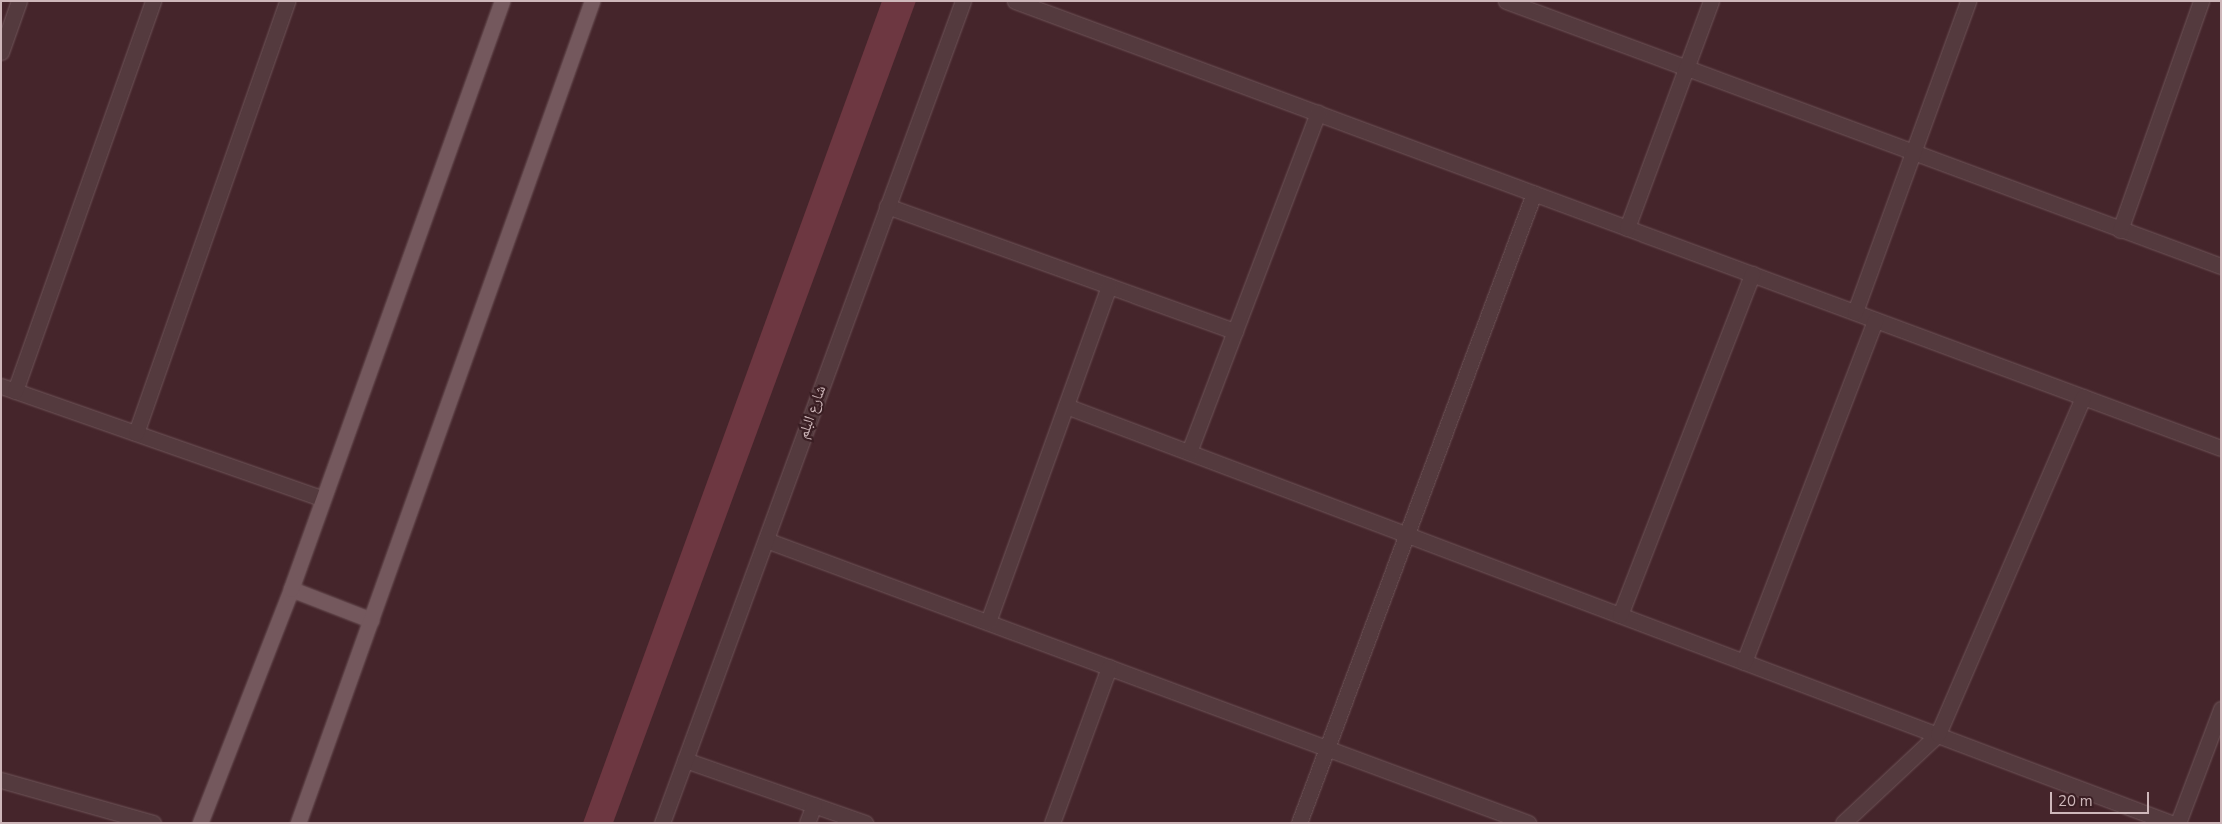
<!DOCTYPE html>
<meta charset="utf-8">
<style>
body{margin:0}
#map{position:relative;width:2222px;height:824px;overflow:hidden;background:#45252b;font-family:"Nunito Sans","Noto Naskh Arabic",sans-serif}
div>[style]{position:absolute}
.water>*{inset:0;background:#6d3741}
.roads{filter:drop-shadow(0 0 1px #6f5559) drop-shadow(0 0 1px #6f5559)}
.minor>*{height:15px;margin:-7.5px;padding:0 7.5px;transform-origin:7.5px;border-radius:7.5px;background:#543a3e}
.major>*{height:15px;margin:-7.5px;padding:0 7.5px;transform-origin:7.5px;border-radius:7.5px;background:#74585d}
span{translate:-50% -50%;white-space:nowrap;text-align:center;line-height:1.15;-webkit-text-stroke:4.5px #3a1e23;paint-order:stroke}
.street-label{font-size:15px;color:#ceb7ba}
.frame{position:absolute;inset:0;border:2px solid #ceb7ba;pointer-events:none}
.scale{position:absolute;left:2050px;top:792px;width:99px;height:22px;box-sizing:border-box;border:2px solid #ceb7ba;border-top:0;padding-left:6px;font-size:15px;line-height:18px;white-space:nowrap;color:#ceb7ba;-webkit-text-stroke:4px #3a1e23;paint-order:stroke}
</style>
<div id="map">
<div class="water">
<div style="clip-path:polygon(882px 1px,916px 1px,613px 823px,583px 823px)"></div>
</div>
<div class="roads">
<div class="minor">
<div style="left:1015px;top:1px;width:1286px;rotate:20.34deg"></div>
<div style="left:1506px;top:1px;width:763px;rotate:20.34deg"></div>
<div style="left:1px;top:52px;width:54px;rotate:-70.6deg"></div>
<div style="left:887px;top:206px;width:370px;rotate:19.8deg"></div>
<div style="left:1627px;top:228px;width:242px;rotate:-69.7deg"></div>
<div style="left:2120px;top:230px;width:243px;rotate:-70.5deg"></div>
<div style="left:1855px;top:312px;width:331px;rotate:-70deg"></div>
<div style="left:1px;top:386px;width:341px;rotate:19.3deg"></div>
<div style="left:15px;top:391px;width:414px;rotate:-70.5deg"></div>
<div style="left:1066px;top:406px;width:1181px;rotate:20.68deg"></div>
<div style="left:136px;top:433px;width:458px;rotate:-70.7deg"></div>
<div style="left:1189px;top:452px;width:363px;rotate:-69.2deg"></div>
<div style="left:766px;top:540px;width:813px;rotate:20.37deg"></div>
<div style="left:1620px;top:615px;width:366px;rotate:-68.8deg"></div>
<div style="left:988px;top:622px;width:357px;rotate:-70.2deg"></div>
<div style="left:1744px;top:662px;width:366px;rotate:-69deg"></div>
<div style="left:685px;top:760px;width:191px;rotate:19.3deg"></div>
<div style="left:1px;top:780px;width:158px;rotate:15.8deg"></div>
<div style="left:662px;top:823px;width:875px;rotate:-69.89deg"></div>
<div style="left:807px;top:823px;width:19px;rotate:-69deg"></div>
<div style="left:1052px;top:823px;width:166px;rotate:-69.9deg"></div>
<div style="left:1299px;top:823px;width:672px;rotate:-69.54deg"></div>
<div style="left:1843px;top:823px;width:130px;rotate:-43.1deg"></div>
<div style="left:1938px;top:734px;width:367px;rotate:-66.7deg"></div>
<div style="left:2178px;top:823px;width:122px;rotate:-69.3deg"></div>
</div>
<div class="major">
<div style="left:291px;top:589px;width:86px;rotate:21.2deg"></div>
<div style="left:200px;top:823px;width:251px;rotate:-68.7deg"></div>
<div style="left:291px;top:589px;width:625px;rotate:-70.26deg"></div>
<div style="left:298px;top:823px;width:873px;rotate:-70.32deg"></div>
</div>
</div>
<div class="street-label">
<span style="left:812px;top:412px;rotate:-70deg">شارع البلم</span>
</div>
<div class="frame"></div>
<div class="scale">20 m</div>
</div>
